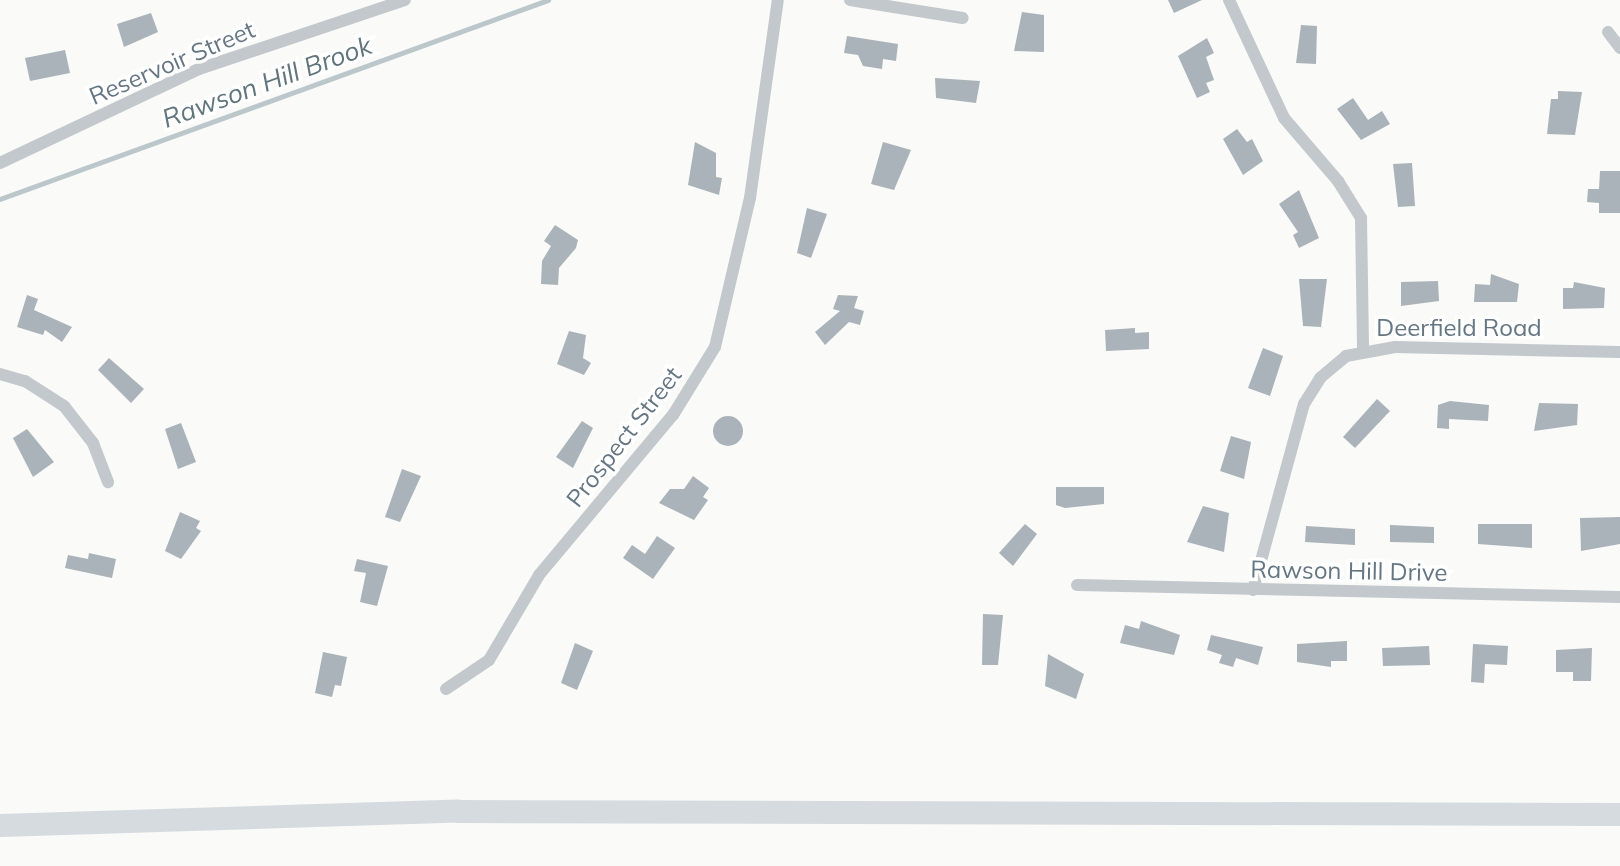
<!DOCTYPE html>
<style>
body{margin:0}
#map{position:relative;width:1620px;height:866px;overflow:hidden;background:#fafaf8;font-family:Mulish,sans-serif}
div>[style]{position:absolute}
.stream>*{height:4.5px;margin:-2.25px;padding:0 2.25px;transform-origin:2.25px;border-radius:2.25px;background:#bbc7cb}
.building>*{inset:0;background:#aab3b9}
.round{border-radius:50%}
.street>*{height:12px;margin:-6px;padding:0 6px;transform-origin:6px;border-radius:6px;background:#c3c8cc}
.highway>*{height:23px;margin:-11.5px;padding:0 11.5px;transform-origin:11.5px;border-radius:11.5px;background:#d6dbdf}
span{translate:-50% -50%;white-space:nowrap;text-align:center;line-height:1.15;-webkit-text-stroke:7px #fff;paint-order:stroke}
.street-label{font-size:24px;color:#657683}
.water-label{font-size:26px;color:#60757c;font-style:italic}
</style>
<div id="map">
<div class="stream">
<div style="left:0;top:199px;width:583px;rotate:-19.96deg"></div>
</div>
<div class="building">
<div style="clip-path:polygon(1168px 0,1202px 0,1174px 13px)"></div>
<div style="clip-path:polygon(1022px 12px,1044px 15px,1044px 52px,1014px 51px)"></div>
<div style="clip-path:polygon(151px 13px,158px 32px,124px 47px,117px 24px)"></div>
<div style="clip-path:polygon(1301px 25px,1317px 26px,1316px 64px,1296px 63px)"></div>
<div style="clip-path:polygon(847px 36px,898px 44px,896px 61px,883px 59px,882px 69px,863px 66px,858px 55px,844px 53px)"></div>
<div style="clip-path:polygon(1207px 38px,1214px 53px,1206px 57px,1214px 80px,1206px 83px,1210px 92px,1197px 98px,1178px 56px)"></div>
<div style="clip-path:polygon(65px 50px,70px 73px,30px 81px,25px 58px)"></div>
<div style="clip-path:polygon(935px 78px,980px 81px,976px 103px,936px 98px)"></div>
<div style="clip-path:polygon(1558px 91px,1582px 92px,1575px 135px,1547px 134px,1551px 99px,1558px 99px)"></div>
<div style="clip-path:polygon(1353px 98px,1368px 120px,1382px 111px,1390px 124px,1361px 140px,1337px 109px)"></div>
<div style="clip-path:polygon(1237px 129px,1247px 142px,1252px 139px,1263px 161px,1243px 175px,1223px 139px)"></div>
<div style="clip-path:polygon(695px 142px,716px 153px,716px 177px,722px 178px,719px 195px,688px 185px)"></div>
<div style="clip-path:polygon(883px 142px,911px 150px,894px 190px,871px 184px)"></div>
<div style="clip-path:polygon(1412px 163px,1415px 206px,1398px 207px,1393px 164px)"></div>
<div style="clip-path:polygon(1600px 171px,1620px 171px,1620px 213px,1599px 213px,1599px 203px,1587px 202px,1588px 189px,1599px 189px)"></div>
<div style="clip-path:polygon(1299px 190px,1319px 238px,1299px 248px,1293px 235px,1298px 232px,1279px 204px)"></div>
<div style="clip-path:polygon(807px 208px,827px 214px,811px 258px,797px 253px)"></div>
<div style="clip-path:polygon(555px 225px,578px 240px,576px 248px,559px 268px,558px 285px,541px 284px,542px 261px,551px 246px,544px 241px)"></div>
<div style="clip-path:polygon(1491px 274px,1519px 284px,1517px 302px,1474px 302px,1475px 284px,1490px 285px)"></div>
<div style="clip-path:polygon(1299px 279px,1327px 279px,1321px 327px,1303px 326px)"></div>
<div style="clip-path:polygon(1438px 281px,1439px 301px,1401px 306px,1401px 282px)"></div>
<div style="clip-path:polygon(1574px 282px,1605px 288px,1604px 308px,1563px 309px,1563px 288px,1573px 288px)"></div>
<div style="clip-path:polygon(27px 295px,38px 299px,34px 310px,72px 327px,62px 342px,45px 330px,43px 335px,17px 327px)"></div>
<div style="clip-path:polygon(838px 295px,858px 296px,854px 308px,864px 311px,860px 325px,849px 322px,825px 345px,815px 332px,840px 311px,833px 309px)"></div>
<div style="clip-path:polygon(1135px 328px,1135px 333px,1149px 332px,1149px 349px,1106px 351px,1105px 330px)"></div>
<div style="clip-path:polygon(569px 331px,586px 335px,583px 358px,591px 363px,584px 375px,557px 364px)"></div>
<div style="clip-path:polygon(1263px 348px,1283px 356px,1270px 396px,1248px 388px)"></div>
<div style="clip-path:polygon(109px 358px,144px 389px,131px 403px,98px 370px)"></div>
<div style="clip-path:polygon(1377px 399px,1390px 411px,1355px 448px,1343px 437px)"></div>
<div style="clip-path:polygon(1450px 401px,1489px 405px,1488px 421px,1449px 419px,1449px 429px,1437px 428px,1438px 405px)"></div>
<div style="clip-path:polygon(1539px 403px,1578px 404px,1577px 425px,1534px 431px)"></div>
<div class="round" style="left:713px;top:416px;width:30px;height:30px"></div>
<div style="clip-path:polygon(582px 421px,593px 428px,573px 468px,556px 457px)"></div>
<div style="clip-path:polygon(181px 423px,196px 462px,178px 469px,165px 429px)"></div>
<div style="clip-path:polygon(27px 429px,54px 462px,33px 477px,13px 438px)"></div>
<div style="clip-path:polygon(1231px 436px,1251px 442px,1244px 479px,1220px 471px)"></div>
<div style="clip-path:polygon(402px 469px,421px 476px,400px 522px,385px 517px)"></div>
<div style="clip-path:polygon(693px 476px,709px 488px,703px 497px,708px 500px,694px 520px,659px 503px,670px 489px,684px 489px)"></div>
<div style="clip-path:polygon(1056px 487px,1104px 487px,1104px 504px,1065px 508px,1056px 505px)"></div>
<div style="clip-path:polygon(1203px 506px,1229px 513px,1224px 552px,1187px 542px)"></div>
<div style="clip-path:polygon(180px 512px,200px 521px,196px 528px,201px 531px,181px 559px,165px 551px)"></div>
<div style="clip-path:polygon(1620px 517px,1620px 544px,1581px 551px,1580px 518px)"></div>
<div style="clip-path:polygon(1025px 524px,1037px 534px,1013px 566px,999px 553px)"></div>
<div style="clip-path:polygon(1478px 524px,1532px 524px,1532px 548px,1478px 544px)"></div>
<div style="clip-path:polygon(1390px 525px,1434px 527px,1434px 543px,1390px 542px)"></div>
<div style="clip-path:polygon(1306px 526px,1355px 529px,1355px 545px,1305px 542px)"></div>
<div style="clip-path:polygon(657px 536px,675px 548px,653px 579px,623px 558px,632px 545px,645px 554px)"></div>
<div style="clip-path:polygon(89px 553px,116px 559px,112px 578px,65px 568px,68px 555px,88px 559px)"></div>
<div style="clip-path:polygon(357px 559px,388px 566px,377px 606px,360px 602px,366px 573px,354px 571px)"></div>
<div style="clip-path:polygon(983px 614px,1003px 615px,998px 665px,982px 665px)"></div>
<div style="clip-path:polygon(1141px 621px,1180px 635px,1174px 655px,1120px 643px,1125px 625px,1139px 629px)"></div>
<div style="clip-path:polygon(1211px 635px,1263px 647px,1258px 665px,1236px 658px,1233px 667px,1219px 663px,1222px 655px,1207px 650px)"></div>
<div style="clip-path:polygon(1347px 641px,1347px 661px,1331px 661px,1331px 667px,1297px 662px,1297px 644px)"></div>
<div style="clip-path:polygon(575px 643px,593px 651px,577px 690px,561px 683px)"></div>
<div style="clip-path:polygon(1473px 644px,1508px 646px,1507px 665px,1485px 664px,1484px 683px,1471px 682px)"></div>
<div style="clip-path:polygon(1429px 646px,1430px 665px,1383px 666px,1382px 648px)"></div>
<div style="clip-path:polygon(1592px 648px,1591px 681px,1573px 681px,1573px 672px,1556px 672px,1556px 650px)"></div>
<div style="clip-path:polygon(323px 652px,347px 657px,341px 686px,335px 685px,332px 697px,315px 693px)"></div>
<div style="clip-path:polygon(1048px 654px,1084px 674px,1076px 699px,1045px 686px)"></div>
</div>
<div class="street">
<div style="left:850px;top:0;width:114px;rotate:9.1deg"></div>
<div style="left:1229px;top:0;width:130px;rotate:65deg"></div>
<div style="left:1284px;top:118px;width:83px;rotate:49.4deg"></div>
<div style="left:1338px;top:181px;width:44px;rotate:58.1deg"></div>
<div style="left:1361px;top:218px;width:131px;rotate:89.1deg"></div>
<div style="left:1608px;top:32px;width:20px;rotate:53deg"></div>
<div style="left:0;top:163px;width:220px;rotate:-25.3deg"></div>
<div style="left:199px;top:69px;width:217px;rotate:-18.5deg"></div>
<div style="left:0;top:374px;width:26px;rotate:16deg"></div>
<div style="left:25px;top:381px;width:46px;rotate:32.7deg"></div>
<div style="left:64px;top:406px;width:47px;rotate:51.9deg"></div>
<div style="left:93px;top:443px;width:42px;rotate:69deg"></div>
<div style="left:1077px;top:585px;width:543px;rotate:1.27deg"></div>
<div style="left:1253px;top:590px;width:193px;rotate:-74.7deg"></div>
<div style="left:1304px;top:404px;width:31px;rotate:-58deg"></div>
<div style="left:1320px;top:378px;width:34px;rotate:-40deg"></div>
<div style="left:1346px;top:356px;width:50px;rotate:-10.4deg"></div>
<div style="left:1395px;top:347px;width:225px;rotate:1.3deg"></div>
<div style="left:446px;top:689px;width:52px;rotate:-34deg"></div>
<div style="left:489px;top:660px;width:99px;rotate:-59.5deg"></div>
<div style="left:539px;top:575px;width:209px;rotate:-50.1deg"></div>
<div style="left:673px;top:415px;width:80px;rotate:-58.3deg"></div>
<div style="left:715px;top:347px;width:153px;rotate:-76.8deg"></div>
<div style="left:750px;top:198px;width:200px;rotate:-82deg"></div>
</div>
<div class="highway">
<div style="left:0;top:825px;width:458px;rotate:-1.8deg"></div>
<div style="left:458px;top:811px;width:1162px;rotate:0.15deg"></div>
</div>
<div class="street-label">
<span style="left:172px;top:63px;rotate:-23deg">Reservoir Street</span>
<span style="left:1459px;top:328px">Deerfield Road</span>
<span style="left:624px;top:437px;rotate:-52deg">Prospect Street</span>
<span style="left:1349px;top:571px;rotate:1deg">Rawson Hill Drive</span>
</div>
<div class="water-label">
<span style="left:267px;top:82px;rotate:-20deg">Rawson Hill Brook</span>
</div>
</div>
